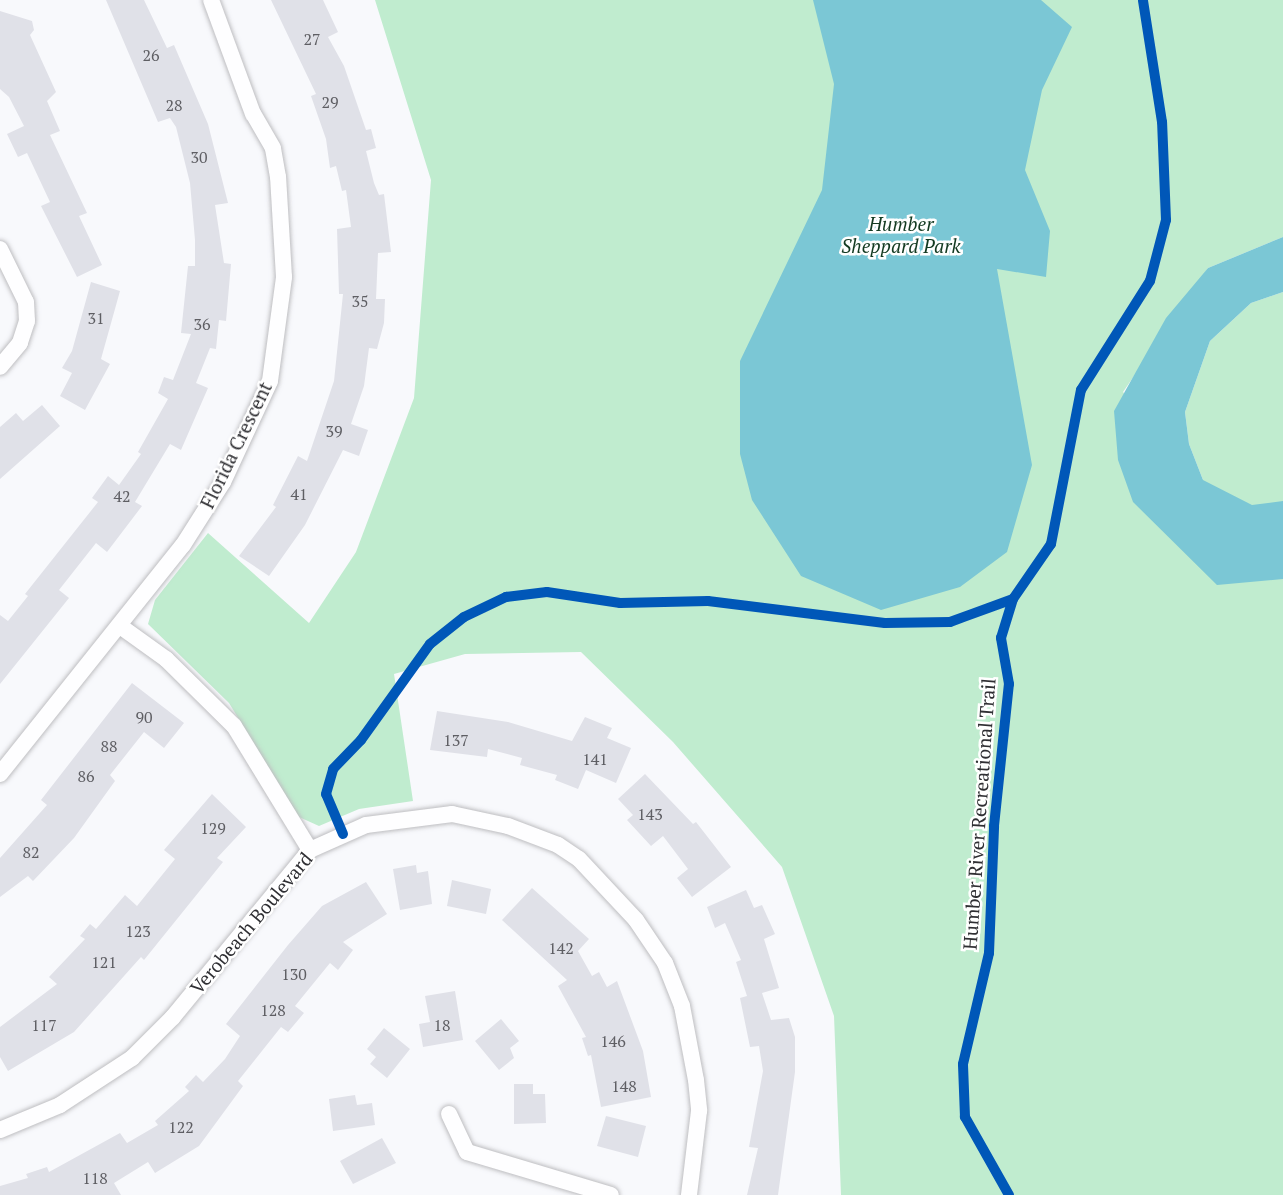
<!DOCTYPE html>
<style>
body{margin:0}
#map{position:relative;width:1283px;height:1195px;overflow:hidden;background:#f8f9fc;font-family:"PT Serif",serif}
div>[style]{position:absolute}
.green>*{inset:0;background:#c0eccf}
.water>*{inset:0;background:#7bc7d5}
.building>*{inset:0;background:#e0e1e8}
.roads{filter:drop-shadow(0 0 2px #bebec1) drop-shadow(0 0 2px #bebec1)}
.minor>*{height:16px;margin:-8px;padding:0 8px;transform-origin:8px;border-radius:8px;background:#fefeff}
.cycleway>*{height:10px;margin:-5px;padding:0 5px;transform-origin:5px;border-radius:5px;background:#0057b8}
span{translate:-50% -50%;white-space:nowrap;text-align:center;line-height:1.15;-webkit-text-stroke:5px #fff;paint-order:stroke}
.number-label{font-size:16px;color:#5e5e63}
.number-label span{-webkit-text-stroke-width:0}
.park-label{font-size:19px;color:#133a21;font-style:italic}
.street-label{font-size:19px;color:#2f2f33}
</style>
<div id="map">
<div class="green">
<div style="clip-path:polygon(375px 0,1283px 0,1283px 237px,1208px 268px,1123px 392px,1203px 480px,1189px 444px,1185px 412px,1210px 341px,1251px 303px,1283px 292px,1283px 1195px,841px 1195px,834px 1016px,782px 867px,673px 742px,581px 652px,465px 654px,394px 674px,413px 801px,359px 809px,319px 826px,299px 817px,229px 703px,148px 624px,155px 600px,208px 533px,309px 623px,356px 552px,414px 398px,431px 180px)"></div>
</div>
<div class="water">
<div style="clip-path:polygon(813px 0,1041px 0,1072px 27px,1042px 90px,1025px 170px,1050px 231px,1046px 277px,997px 269px,1032px 465px,1007px 552px,960px 587px,881px 610px,801px 576px,752px 500px,740px 454px,740px 361px,822px 190px,834px 84px)"></div>
<div style="clip-path:polygon(1283px 237px,1283px 292px,1251px 303px,1210px 341px,1185px 412px,1189px 444px,1203px 480px,1252px 505px,1283px 501px,1283px 579px,1217px 585px,1133px 502px,1118px 460px,1114px 411px,1166px 318px,1208px 268px)"></div>
</div>
<div class="building">
<div style="clip-path:polygon(106px 0,144px 0,167px 48px,174px 45px,208px 124px,228px 203px,215px 205px,224px 263px,231px 264px,226px 321px,219px 320px,216px 349px,210px 348px,196px 383px,208px 388px,181px 450px,170px 444px,135px 502px,142px 506px,107px 552px,96px 543px,59px 590px,69px 598px,0 684px,0 615px,8px 621px,28px 596px,25px 594px,98px 502px,92px 498px,108px 476px,119px 485px,141px 454px,138px 452px,168px 399px,158px 393px,164px 377px,173px 380px,191px 334px,181px 333px,188px 266px,195px 266px,195px 240px,190px 183px,176px 127px,170px 118px,158px 122px)"></div>
<div style="clip-path:polygon(271px 0,323px 0,338px 32px,328px 37px,344px 66px,366px 130px,371px 129px,376px 148px,366px 151px,374px 183px,379px 195px,384px 194px,391px 252px,378px 253px,376px 299px,385px 299px,384px 323px,377px 349px,369px 348px,364px 386px,351px 424px,368px 430px,359px 456px,343px 450px,305px 525px,269px 576px,239px 556px,276px 507px,273px 505px,298px 456px,307px 461px,334px 381px,343px 294px,339px 294px,337px 229px,351px 227px,346px 190px,342px 191px,336px 166px,330px 168px,326px 139px,311px 96px,316px 94px)"></div>
<div style="clip-path:polygon(0 11px,32px 21px,34px 30px,30px 35px,56px 92px,47px 101px,60px 131px,50px 135px,87px 213px,79px 216px,102px 265px,77px 277px,41px 206px,50px 202px,27px 153px,18px 157px,7px 134px,24px 126px,9px 97px,0 89px)"></div>
<div style="clip-path:polygon(91px 282px,120px 291px,101px 359px,110px 364px,85px 410px,60px 396px,72px 373px,62px 368px,72px 351px)"></div>
<div style="clip-path:polygon(42px 405px,60px 426px,0 479px,0 427px,16px 413px,23px 421px)"></div>
<div style="clip-path:polygon(132px 683px,184px 723px,164px 748px,144px 732px,110px 775px,115px 781px,74px 838px,33px 881px,28px 876px,0 897px,0 858px,47px 805px,41px 800px)"></div>
<div style="clip-path:polygon(437px 711px,508px 722px,572px 741px,585px 717px,612px 728px,607px 738px,631px 748px,616px 783px,586px 770px,578px 789px,555px 780px,557px 775px,520px 765px,522px 758px,488px 749px,487px 757px,430px 750px)"></div>
<div style="clip-path:polygon(645px 774px,693px 824px,696px 822px,731px 867px,692px 897px,677px 878px,688px 869px,663px 836px,651px 846px,627px 820px,633px 815px,618px 799px)"></div>
<div style="clip-path:polygon(212px 794px,246px 827px,217px 858px,223px 862px,144px 960px,141px 957px,74px 1032px,8px 1071px,0 1057px,0 1027px,57px 984px,49px 977px,85px 939px,80px 936px,90px 924px,96px 929px,125px 895px,137px 906px,175px 859px,164px 850px)"></div>
<div style="clip-path:polygon(416px 865px,417px 873px,428px 871px,432px 904px,400px 910px,393px 869px)"></div>
<div style="clip-path:polygon(452px 880px,491px 889px,486px 914px,447px 906px)"></div>
<div style="clip-path:polygon(366px 882px,387px 914px,343px 942px,353px 950px,338px 970px,330px 963px,295px 1006px,304px 1013px,288px 1032px,281px 1027px,238px 1081px,243px 1086px,199px 1146px,155px 1173px,148px 1162px,114px 1183px,121px 1195px,0 1195px,0 1186px,28px 1178px,26px 1174px,47px 1167px,49px 1172px,120px 1133px,127px 1143px,158px 1125px,155px 1121px,189px 1091px,185px 1087px,196px 1075px,203px 1082px,225px 1059px,240px 1036px,226px 1024px,288px 945px,322px 906px)"></div>
<div style="clip-path:polygon(532px 888px,589px 939px,578px 951px,592px 976px,599px 972px,607px 987px,617px 981px,643px 1051px,651px 1097px,601px 1107px,591px 1055px,588px 1056px,582px 1038px,586px 1037px,558px 986px,567px 980px,502px 920px)"></div>
<div style="clip-path:polygon(746px 890px,754px 908px,762px 905px,775px 934px,764px 939px,779px 988px,762px 993px,771px 1020px,789px 1018px,795px 1037px,795px 1072px,778px 1195px,747px 1195px,758px 1148px,749px 1147px,763px 1071px,759px 1046px,750px 1047px,740px 998px,747px 996px,736px 962px,741px 960px,725px 923px,715px 928px,707px 907px)"></div>
<div style="clip-path:polygon(455px 991px,463px 1040px,423px 1047px,419px 1024px,430px 1022px,425px 996px)"></div>
<div style="clip-path:polygon(501px 1019px,519px 1041px,510px 1048px,514px 1058px,499px 1070px,475px 1041px)"></div>
<div style="clip-path:polygon(384px 1028px,410px 1049px,387px 1078px,370px 1064px,376px 1057px,367px 1049px)"></div>
<div style="clip-path:polygon(514px 1084px,533px 1084px,533px 1094px,545px 1094px,546px 1123px,514px 1124px)"></div>
<div style="clip-path:polygon(355px 1095px,357px 1105px,372px 1103px,375px 1125px,333px 1131px,329px 1099px)"></div>
<div style="clip-path:polygon(606px 1116px,646px 1126px,638px 1157px,597px 1146px)"></div>
<div style="clip-path:polygon(382px 1138px,396px 1163px,353px 1184px,340px 1161px)"></div>
</div>
<div class="roads">
<div class="minor">
<div style="left:0;top:249px;width:59px;rotate:63.9deg"></div>
<div style="left:26px;top:302px;width:19px;rotate:87deg"></div>
<div style="left:27px;top:321px;width:23px;rotate:108deg"></div>
<div style="left:20px;top:343px;width:31px;rotate:130deg"></div>
<div style="left:120px;top:626px;width:57px;rotate:35.7deg"></div>
<div style="left:166px;top:659px;width:95px;rotate:44.6deg"></div>
<div style="left:234px;top:726px;width:145px;rotate:58.5deg"></div>
<div style="left:0;top:774px;width:293px;rotate:-51.4deg"></div>
<div style="left:183px;top:545px;width:75px;rotate:-57.6deg"></div>
<div style="left:223px;top:482px;width:111px;rotate:-65deg"></div>
<div style="left:270px;top:381px;width:105px;rotate:-82.3deg"></div>
<div style="left:284px;top:277px;width:100px;rotate:-93.4deg"></div>
<div style="left:278px;top:177px;width:29px;rotate:-100deg"></div>
<div style="left:273px;top:148px;width:39px;rotate:-120deg"></div>
<div style="left:253px;top:114px;width:121px;rotate:-110.2deg"></div>
<div style="left:449px;top:1114px;width:42px;rotate:64.7deg"></div>
<div style="left:467px;top:1152px;width:150px;rotate:16.6deg"></div>
<div style="left:0;top:1130px;width:65px;rotate:-22.6deg"></div>
<div style="left:60px;top:1105px;width:86px;rotate:-33.1deg"></div>
<div style="left:132px;top:1058px;width:58px;rotate:-45deg"></div>
<div style="left:173px;top:1017px;width:216px;rotate:-50.6deg"></div>
<div style="left:310px;top:850px;width:61px;rotate:-24.1deg"></div>
<div style="left:366px;top:825px;width:87px;rotate:-7.3deg"></div>
<div style="left:452px;top:814px;width:57px;rotate:12.1deg"></div>
<div style="left:508px;top:826px;width:53px;rotate:20.8deg"></div>
<div style="left:558px;top:845px;width:25px;rotate:34deg"></div>
<div style="left:579px;top:859px;width:83px;rotate:46.9deg"></div>
<div style="left:636px;top:920px;width:52px;rotate:56deg"></div>
<div style="left:665px;top:963px;width:46px;rotate:68.4deg"></div>
<div style="left:682px;top:1006px;width:75px;rotate:79.3deg"></div>
<div style="left:696px;top:1080px;width:31px;rotate:84deg"></div>
<div style="left:699px;top:1111px;width:85px;rotate:96.8deg"></div>
</div>
</div>
<div class="cycleway">
<div style="left:343px;top:834px;width:43px;rotate:-113deg"></div>
<div style="left:326px;top:794px;width:26px;rotate:-74deg"></div>
<div style="left:333px;top:769px;width:40px;rotate:-46deg"></div>
<div style="left:361px;top:740px;width:118px;rotate:-54.3deg"></div>
<div style="left:430px;top:644px;width:43px;rotate:-38.5deg"></div>
<div style="left:464px;top:617px;width:47px;rotate:-25.5deg"></div>
<div style="left:506px;top:597px;width:41px;rotate:-7deg"></div>
<div style="left:547px;top:592px;width:74px;rotate:8.6deg"></div>
<div style="left:620px;top:603px;width:88px;rotate:-1.3deg"></div>
<div style="left:708px;top:601px;width:178px;rotate:7.1deg"></div>
<div style="left:885px;top:623px;width:65px;rotate:-0.9deg"></div>
<div style="left:950px;top:622px;width:67px;rotate:-20.1deg"></div>
<div style="left:1009px;top:1195px;width:90px;rotate:-119.4deg"></div>
<div style="left:965px;top:1117px;width:53px;rotate:-92.2deg"></div>
<div style="left:963px;top:1064px;width:114px;rotate:-76.8deg"></div>
<div style="left:989px;top:953px;width:127px;rotate:-87.7deg"></div>
<div style="left:994px;top:826px;width:143px;rotate:-84deg"></div>
<div style="left:1009px;top:684px;width:47px;rotate:-99.9deg"></div>
<div style="left:1001px;top:638px;width:41px;rotate:-72.9deg"></div>
<div style="left:1013px;top:599px;width:67px;rotate:-55.4deg"></div>
<div style="left:1051px;top:544px;width:157px;rotate:-79deg"></div>
<div style="left:1081px;top:390px;width:129px;rotate:-57.7deg"></div>
<div style="left:1150px;top:281px;width:63px;rotate:-75.3deg"></div>
<div style="left:1166px;top:220px;width:98px;rotate:-92.3deg"></div>
<div style="left:1162px;top:122px;width:123px;rotate:-98.9deg"></div>
</div>
<div class="number-label">
<span style="left:312px;top:39px">27</span>
<span style="left:151px;top:55px">26</span>
<span style="left:330px;top:102px">29</span>
<span style="left:174px;top:105px">28</span>
<span style="left:199px;top:157px">30</span>
<span style="left:360px;top:301px">35</span>
<span style="left:96px;top:318px">31</span>
<span style="left:202px;top:324px">36</span>
<span style="left:334px;top:431px">39</span>
<span style="left:299px;top:494px">41</span>
<span style="left:122px;top:496px">42</span>
<span style="left:144px;top:717px">90</span>
<span style="left:456px;top:740px">137</span>
<span style="left:109px;top:746px">88</span>
<span style="left:595px;top:759px">141</span>
<span style="left:86px;top:776px">86</span>
<span style="left:650px;top:814px">143</span>
<span style="left:213px;top:828px">129</span>
<span style="left:31px;top:852px">82</span>
<span style="left:138px;top:931px">123</span>
<span style="left:561px;top:948px">142</span>
<span style="left:104px;top:962px">121</span>
<span style="left:294px;top:974px">130</span>
<span style="left:273px;top:1010px">128</span>
<span style="left:44px;top:1025px">117</span>
<span style="left:442px;top:1025px">18</span>
<span style="left:613px;top:1041px">146</span>
<span style="left:624px;top:1086px">148</span>
<span style="left:181px;top:1127px">122</span>
<span style="left:95px;top:1178px">118</span>
</div>
<div class="park-label">
<span style="left:901px;top:235px">Humber<br>Sheppard Park</span>
</div>
<div class="street-label">
<span style="left:236px;top:445px;rotate:-64deg">Florida Crescent</span>
<span style="left:979px;top:814px;rotate:-86deg">Humber River Recreational Trail</span>
<span style="left:251px;top:923px;rotate:-50deg">Verobeach Boulevard</span>
</div>
</div>
